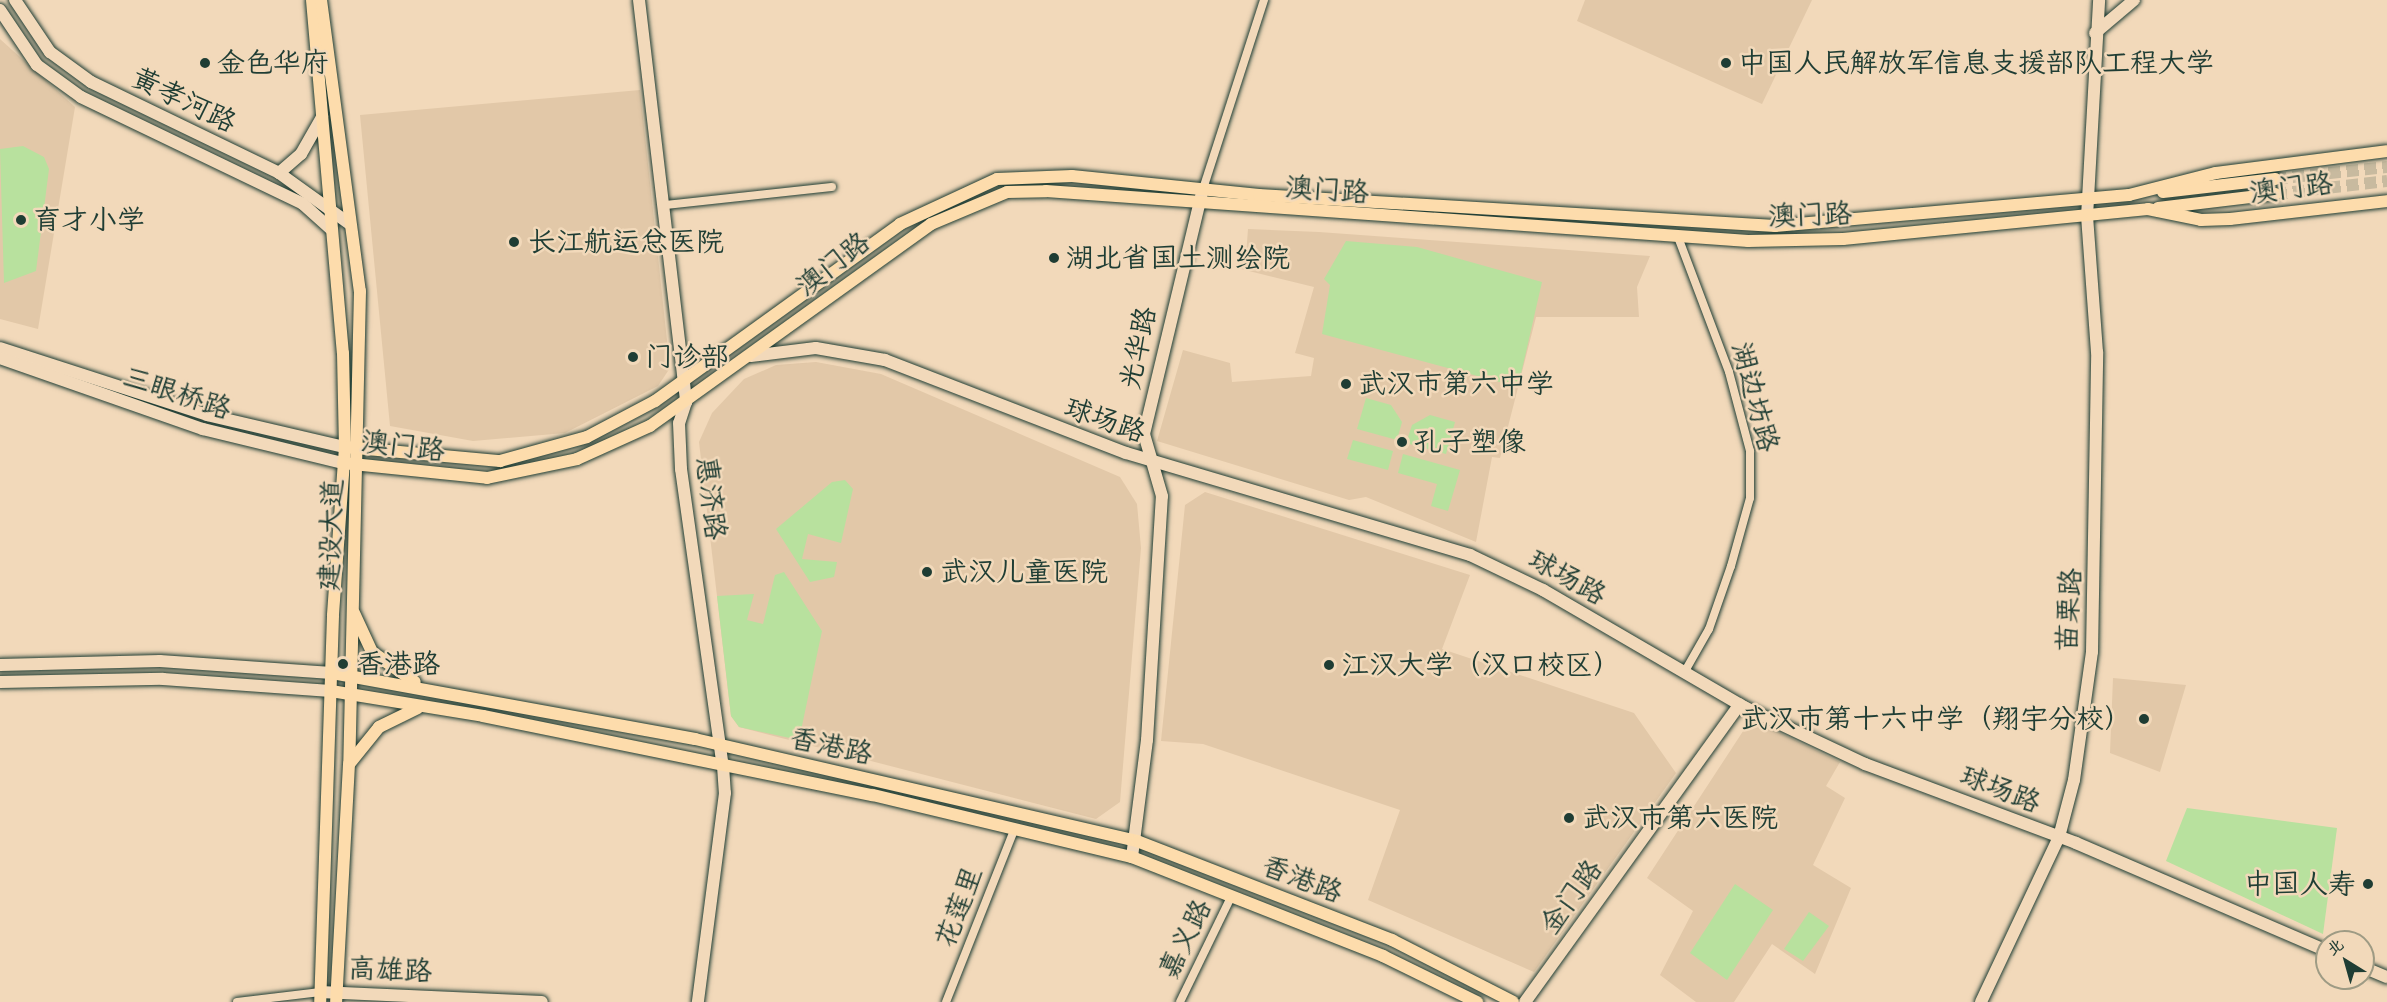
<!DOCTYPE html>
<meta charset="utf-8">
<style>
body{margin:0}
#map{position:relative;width:2387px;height:1002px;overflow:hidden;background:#f2d9ba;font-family:Caveat,"LXGW WenKai TC",sans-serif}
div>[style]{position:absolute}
.built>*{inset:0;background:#e2c8a8}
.green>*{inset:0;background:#b8e19e}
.primary-tunnel>*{height:12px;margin-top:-6px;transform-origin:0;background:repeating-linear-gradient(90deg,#c8ba9f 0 12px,transparent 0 18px)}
.roads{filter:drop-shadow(0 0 2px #1f3d34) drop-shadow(0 0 2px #1f3d34)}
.street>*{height:8px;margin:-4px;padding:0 4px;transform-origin:4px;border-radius:4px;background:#f2d9ba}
.secondary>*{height:12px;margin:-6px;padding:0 6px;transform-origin:6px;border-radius:6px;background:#f2d9ba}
.primary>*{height:12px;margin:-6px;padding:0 6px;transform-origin:6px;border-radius:6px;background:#fddcac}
.dots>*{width:16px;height:16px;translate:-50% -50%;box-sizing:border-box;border:3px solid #f2d9ba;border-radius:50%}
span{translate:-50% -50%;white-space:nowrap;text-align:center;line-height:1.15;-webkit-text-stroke:5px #f2d9ba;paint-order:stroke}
.poi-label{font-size:28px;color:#1f3d34}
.left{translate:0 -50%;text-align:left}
.right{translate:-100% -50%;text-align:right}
.street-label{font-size:28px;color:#1f3d34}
.north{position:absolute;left:2315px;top:930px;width:60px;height:60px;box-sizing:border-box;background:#f2d9ba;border:2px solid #9e9b84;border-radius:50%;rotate:323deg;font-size:16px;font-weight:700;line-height:24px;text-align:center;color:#1f3d34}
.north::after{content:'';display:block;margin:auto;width:21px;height:27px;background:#1f3d34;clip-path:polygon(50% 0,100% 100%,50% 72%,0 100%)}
</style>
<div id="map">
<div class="built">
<div style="clip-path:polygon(1585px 0,1812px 0,1762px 104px,1577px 21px)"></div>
<div style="clip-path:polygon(0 39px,75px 107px,38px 329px,0 319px)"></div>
<div style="clip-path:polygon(640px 90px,670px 368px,658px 386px,565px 433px,473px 441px,390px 426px,360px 115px)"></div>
<div style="clip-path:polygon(1248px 229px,1319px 232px,1650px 256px,1637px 287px,1639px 317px,1536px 317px,1500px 458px,1492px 457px,1476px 542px,1366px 497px,1349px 500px,1157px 441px,1183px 350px,1230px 363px,1232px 382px,1311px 376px,1314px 358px,1295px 353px,1314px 287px,1237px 268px,1239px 257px,1246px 256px)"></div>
<div style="clip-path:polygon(816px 362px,881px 374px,1120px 477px,1137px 504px,1141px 548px,1120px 802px,1096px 819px,739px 727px,731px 716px,699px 442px,712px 413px,744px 379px,776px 365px)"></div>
<div style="clip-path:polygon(1205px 492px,1470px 575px,1442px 649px,1634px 713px,1676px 773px,1534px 972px,1368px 900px,1400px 810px,1203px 744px,1161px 741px,1185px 505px)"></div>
<div style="clip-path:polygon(2113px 678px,2186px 685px,2160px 772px,2110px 753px)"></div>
<div style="clip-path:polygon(1751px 719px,1840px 762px,1826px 786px,1845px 798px,1813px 865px,1851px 888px,1815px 974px,1772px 944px,1734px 1002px,1696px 1002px,1660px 975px,1693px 911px,1647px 878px)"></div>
</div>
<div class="green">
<div style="clip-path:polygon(23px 146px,44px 157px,49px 169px,36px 271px,4px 283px,0 149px)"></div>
<div style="clip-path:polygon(1346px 241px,1417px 247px,1542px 282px,1518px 387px,1322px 334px,1330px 285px,1324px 279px)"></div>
<div style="clip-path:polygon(1366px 398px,1391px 405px,1402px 422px,1397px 440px,1357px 429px)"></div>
<div style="clip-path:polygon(1430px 415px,1455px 422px,1446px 454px,1406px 443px,1412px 425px)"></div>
<div style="clip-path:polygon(1353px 440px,1393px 451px,1388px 470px,1347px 459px)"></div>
<div style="clip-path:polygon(1403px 454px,1460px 470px,1448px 511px,1431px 506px,1437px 484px,1398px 473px)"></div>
<div style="clip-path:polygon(845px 480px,853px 489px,841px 543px,808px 534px,802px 559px,837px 562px,834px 577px,810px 582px,776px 529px,832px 482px)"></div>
<div style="clip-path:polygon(784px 572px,822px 631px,799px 740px,739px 727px,731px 716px,717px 596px,754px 594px,747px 620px,763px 624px,775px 575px)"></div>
<div style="clip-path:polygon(2187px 808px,2337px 828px,2323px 934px,2166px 861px)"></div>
<div style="clip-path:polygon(1735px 884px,1773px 910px,1727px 980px,1690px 953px)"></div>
<div style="clip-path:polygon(1809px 912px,1829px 926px,1803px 961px,1784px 949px)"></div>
</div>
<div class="primary-tunnel">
<div style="left:2275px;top:179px;width:113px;rotate:-6.1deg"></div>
<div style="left:2275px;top:194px;width:113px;rotate:-6.6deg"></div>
</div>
<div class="roads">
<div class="street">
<div style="left:1203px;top:189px;width:199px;rotate:-72.1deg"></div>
<div style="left:665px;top:205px;width:168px;rotate:-6.2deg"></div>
<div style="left:1678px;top:237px;width:144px;rotate:69.3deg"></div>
<div style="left:1729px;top:372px;width:82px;rotate:75.1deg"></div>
<div style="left:1750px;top:451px;width:47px;rotate:90deg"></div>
<div style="left:1750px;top:498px;width:71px;rotate:105.6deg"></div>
<div style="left:1731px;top:566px;width:67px;rotate:109.2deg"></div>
<div style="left:1709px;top:629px;width:48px;rotate:119.7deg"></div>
<div style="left:237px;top:1002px;width:84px;rotate:-6.9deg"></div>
<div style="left:946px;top:1002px;width:187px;rotate:-68.4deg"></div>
<div style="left:1180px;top:1002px;width:117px;rotate:-64.1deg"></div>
</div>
<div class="secondary">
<div style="left:15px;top:0;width:63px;rotate:56.1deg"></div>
<div style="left:50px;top:52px;width:51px;rotate:36.2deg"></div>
<div style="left:91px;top:82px;width:209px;rotate:25.8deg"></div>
<div style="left:279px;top:173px;width:87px;rotate:35.7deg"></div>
<div style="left:639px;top:0;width:405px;rotate:83.3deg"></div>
<div style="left:686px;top:402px;width:22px;rotate:108deg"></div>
<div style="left:679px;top:423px;width:46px;rotate:87.5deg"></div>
<div style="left:681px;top:469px;width:300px;rotate:82deg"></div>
<div style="left:723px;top:766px;width:27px;rotate:86deg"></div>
<div style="left:725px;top:793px;width:211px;rotate:97.4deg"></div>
<div style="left:0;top:10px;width:66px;rotate:56.1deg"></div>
<div style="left:37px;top:65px;width:54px;rotate:36deg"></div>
<div style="left:81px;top:97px;width:246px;rotate:25.7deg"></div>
<div style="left:303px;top:204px;width:39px;rotate:42deg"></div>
<div style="left:2095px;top:33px;width:51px;rotate:-40.2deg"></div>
<div style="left:279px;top:173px;width:29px;rotate:-41deg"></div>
<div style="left:301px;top:154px;width:43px;rotate:-60.4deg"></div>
<div style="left:0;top:348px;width:218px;rotate:17.9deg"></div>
<div style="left:207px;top:415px;width:142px;rotate:13.1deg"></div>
<div style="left:751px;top:356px;width:65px;rotate:-7deg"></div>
<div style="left:816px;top:348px;width:70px;rotate:9.9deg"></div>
<div style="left:885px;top:360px;width:258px;rotate:21.1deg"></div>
<div style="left:1126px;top:453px;width:359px;rotate:16.5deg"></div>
<div style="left:1470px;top:555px;width:81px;rotate:25.6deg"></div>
<div style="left:1543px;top:590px;width:233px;rotate:30.2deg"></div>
<div style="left:1744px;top:707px;width:134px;rotate:25.2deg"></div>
<div style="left:1865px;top:764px;width:225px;rotate:20.5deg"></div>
<div style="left:2076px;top:843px;width:273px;rotate:23.3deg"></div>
<div style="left:0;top:358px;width:215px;rotate:19.3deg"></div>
<div style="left:203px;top:429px;width:144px;rotate:13.7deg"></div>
<div style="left:0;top:665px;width:160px;rotate:-1.4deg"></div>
<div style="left:160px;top:661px;width:172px;rotate:4deg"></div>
<div style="left:0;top:682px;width:163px;rotate:-1.1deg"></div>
<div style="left:163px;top:679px;width:168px;rotate:4.1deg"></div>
<div style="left:1132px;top:857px;width:118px;rotate:-82.7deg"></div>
<div style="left:1147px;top:740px;width:244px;rotate:-86.5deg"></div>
<div style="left:1162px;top:496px;width:65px;rotate:-106.2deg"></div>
<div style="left:1144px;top:434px;width:249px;rotate:-76.5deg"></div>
<div style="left:2363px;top:967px;width:26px;rotate:23deg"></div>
<div style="left:320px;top:992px;width:222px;rotate:2.6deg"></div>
<div style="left:1525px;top:1002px;width:367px;rotate:-54.2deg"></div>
<div style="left:1981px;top:1002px;width:183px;rotate:-64.7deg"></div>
<div style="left:2059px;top:837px;width:59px;rotate:-75.3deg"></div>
<div style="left:2074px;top:780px;width:129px;rotate:-82deg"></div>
<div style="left:2092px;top:652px;width:300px;rotate:-89deg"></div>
<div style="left:2097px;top:352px;width:135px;rotate:-94.2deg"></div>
<div style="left:2087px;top:217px;width:217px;rotate:-86.8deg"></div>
</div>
<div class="primary">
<div style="left:312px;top:0;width:354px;rotate:85deg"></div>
<div style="left:343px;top:353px;width:94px;rotate:88.8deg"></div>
<div style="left:345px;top:447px;width:169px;rotate:94.1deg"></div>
<div style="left:333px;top:616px;width:386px;rotate:91.9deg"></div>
<div style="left:321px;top:0;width:294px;rotate:82.4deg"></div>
<div style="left:360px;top:291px;width:473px;rotate:91.3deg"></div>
<div style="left:349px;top:764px;width:238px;rotate:93.1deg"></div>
<div style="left:2163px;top:192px;width:113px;rotate:-6.6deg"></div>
<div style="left:2158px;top:208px;width:118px;rotate:-6.8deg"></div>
<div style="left:345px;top:447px;width:156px;rotate:5.2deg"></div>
<div style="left:500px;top:461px;width:90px;rotate:-15.4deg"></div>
<div style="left:587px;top:437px;width:77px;rotate:-27.9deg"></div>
<div style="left:655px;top:401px;width:302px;rotate:-35.8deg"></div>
<div style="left:900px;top:224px;width:107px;rotate:-24.9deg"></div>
<div style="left:997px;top:179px;width:75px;rotate:-2.3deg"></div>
<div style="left:1072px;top:176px;width:188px;rotate:5.8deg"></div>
<div style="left:1259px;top:195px;width:517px;rotate:3.44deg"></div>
<div style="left:1775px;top:226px;width:355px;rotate:-5deg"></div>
<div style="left:2129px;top:195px;width:90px;rotate:-14.2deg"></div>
<div style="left:2216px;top:173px;width:172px;rotate:-7.3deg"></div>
<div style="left:343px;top:463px;width:145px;rotate:5.9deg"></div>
<div style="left:487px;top:478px;width:92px;rotate:-11.9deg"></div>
<div style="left:577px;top:459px;width:80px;rotate:-24.3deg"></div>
<div style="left:650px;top:426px;width:346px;rotate:-35.7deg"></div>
<div style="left:931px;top:224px;width:82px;rotate:-22.8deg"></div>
<div style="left:1007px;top:192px;width:39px;rotate:-1deg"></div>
<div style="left:1046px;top:191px;width:704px;rotate:4.07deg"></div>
<div style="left:1748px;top:241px;width:95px;rotate:-1.2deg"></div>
<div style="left:1843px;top:239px;width:306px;rotate:-5.6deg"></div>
<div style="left:2148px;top:209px;width:54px;rotate:11.7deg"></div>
<div style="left:2201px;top:220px;width:29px;rotate:-2deg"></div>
<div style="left:2230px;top:219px;width:158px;rotate:-6.5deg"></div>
<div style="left:354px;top:613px;width:43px;rotate:65.2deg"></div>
<div style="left:372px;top:652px;width:52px;rotate:34.9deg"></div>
<div style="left:332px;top:673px;width:369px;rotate:10.3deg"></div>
<div style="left:695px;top:739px;width:454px;rotate:13deg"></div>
<div style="left:1137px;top:841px;width:274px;rotate:21.2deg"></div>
<div style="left:1392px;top:940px;width:136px;rotate:27.1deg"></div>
<div style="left:331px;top:691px;width:154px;rotate:9.3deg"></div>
<div style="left:483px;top:716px;width:398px;rotate:11.5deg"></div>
<div style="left:873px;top:795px;width:266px;rotate:13.5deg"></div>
<div style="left:1132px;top:857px;width:270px;rotate:21.5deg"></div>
<div style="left:1383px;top:956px;width:105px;rotate:26.1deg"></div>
<div style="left:350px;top:763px;width:46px;rotate:-51.1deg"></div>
<div style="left:379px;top:727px;width:43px;rotate:-26deg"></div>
</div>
</div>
<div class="dots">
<div style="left:205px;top:63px;background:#1f3d34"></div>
<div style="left:1726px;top:63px;background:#1f3d34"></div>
<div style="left:21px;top:220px;background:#1f3d34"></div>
<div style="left:514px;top:242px;background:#1f3d34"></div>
<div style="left:1054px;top:258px;background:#1f3d34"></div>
<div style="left:633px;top:357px;background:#1f3d34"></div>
<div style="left:1346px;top:384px;background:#1f3d34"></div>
<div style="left:1402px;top:442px;background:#1f3d34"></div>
<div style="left:927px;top:572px;background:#1f3d34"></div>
<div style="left:343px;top:664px;background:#1f3d34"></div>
<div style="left:1329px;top:665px;background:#1f3d34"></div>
<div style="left:2144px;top:719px;background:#1f3d34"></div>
<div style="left:1569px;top:818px;background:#1f3d34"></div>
<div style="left:2368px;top:884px;background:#1f3d34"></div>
</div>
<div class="poi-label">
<span class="left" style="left:217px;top:63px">金色华府</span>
<span class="left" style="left:1738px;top:63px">中国人民解放军信息支援部队工程大学</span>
<span class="left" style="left:33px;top:220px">育才小学</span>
<span class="left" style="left:528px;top:242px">长江航运总医院</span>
<span class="left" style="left:1066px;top:258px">湖北省国土测绘院</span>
<span class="left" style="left:645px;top:357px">门诊部</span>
<span class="left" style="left:1358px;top:384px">武汉市第六中学</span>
<span class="left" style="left:1414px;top:442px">孔子塑像</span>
<span class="left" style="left:940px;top:572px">武汉儿童医院</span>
<span class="left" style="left:356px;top:664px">香港路</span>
<span class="left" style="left:1341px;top:665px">江汉大学（汉口校区）</span>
<span class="right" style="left:2132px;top:719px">武汉市第十六中学（翔宇分校）</span>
<span class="left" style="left:1582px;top:818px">武汉市第六医院</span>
<span class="right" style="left:2356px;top:884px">中国人寿</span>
</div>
<div class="street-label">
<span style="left:184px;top:100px;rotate:26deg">黄孝河路</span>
<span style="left:2291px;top:188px;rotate:-7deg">澳门路</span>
<span style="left:1327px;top:190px;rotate:4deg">澳门路</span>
<span style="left:1810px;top:215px;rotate:-2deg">澳门路</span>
<span style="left:833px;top:264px;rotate:-38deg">澳门路</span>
<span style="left:1138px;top:348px;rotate:-78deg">光华路</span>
<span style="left:177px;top:393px;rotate:18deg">三眼桥路</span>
<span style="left:1755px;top:397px;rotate:75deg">湖边坊路</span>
<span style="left:1105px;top:420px;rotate:19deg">球场路</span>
<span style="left:403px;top:446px;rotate:7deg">澳门路</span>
<span style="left:711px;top:498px;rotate:83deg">惠济路</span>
<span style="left:331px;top:535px;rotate:-88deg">建设大道</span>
<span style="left:1567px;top:577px;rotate:29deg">球场路</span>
<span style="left:2069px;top:610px;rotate:-87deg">苗栗路</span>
<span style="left:831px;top:746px;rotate:12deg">香港路</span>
<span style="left:2000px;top:789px;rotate:21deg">球场路</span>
<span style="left:1302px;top:879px;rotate:21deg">香港路</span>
<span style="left:1571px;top:897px;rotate:-54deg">金门路</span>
<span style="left:959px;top:907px;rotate:-69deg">花莲里</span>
<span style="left:1185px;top:939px;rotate:-64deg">嘉义路</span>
<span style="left:390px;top:970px;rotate:2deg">高雄路</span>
</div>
<div class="north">北</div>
</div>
